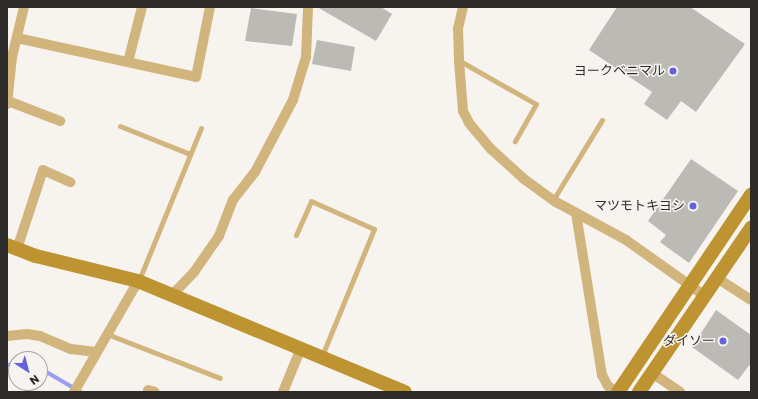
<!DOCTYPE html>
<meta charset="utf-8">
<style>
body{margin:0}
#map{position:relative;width:758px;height:399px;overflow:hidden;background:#f7f4f0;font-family:Poppins,"Noto Sans JP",sans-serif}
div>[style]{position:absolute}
.stream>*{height:3.5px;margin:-1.75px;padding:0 1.75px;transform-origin:1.75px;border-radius:1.75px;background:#989ff2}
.building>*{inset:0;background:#bcbab5}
.lane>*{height:5px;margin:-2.5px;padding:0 2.5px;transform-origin:2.5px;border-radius:2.5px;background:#d1b57c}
.street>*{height:10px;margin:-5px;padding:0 5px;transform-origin:5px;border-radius:5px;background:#d1b57c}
.secondary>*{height:14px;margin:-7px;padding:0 7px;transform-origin:7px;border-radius:7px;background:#be9432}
.dots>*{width:11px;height:11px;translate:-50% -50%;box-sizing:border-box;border:2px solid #f7f4f0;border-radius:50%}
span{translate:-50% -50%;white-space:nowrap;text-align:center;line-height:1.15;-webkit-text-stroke:3px #f7f4f0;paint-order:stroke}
.poi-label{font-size:13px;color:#2c2b2a}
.right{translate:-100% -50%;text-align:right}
.frame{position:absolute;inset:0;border:8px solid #2c2b2a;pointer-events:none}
.north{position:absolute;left:8px;top:351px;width:40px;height:40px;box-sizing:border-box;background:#f7f4f0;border:1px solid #a6a4a1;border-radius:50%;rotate:144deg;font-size:11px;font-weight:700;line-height:16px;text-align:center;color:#2c2b2a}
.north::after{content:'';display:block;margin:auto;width:14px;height:18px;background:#6362da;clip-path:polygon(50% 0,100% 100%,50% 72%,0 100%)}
</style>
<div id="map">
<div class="stream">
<div style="left:7px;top:365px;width:9px;rotate:-6deg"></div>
<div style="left:40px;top:368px;width:48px;rotate:30.3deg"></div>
</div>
<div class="building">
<div style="clip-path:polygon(317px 7px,381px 7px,392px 14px,376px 41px)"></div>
<div style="clip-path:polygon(617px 7px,690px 7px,745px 44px,696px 112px,681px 101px,667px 120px,644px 104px,652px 92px,589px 50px)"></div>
<div style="clip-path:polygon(251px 8px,297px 14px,292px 46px,245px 41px)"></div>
<div style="clip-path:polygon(317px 40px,355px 47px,351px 71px,312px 64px)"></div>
<div style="clip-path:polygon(691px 159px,738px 191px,689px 263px,660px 242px,666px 235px,648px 221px)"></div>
<div style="clip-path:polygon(716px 310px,751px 335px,751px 363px,738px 380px,692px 347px)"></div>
</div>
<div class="lane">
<div style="left:460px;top:61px;width:87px;rotate:29.5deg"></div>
<div style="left:536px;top:104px;width:43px;rotate:119.6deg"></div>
<div style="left:120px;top:126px;width:75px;rotate:21.8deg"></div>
<div style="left:553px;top:200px;width:94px;rotate:-58.5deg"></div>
<div style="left:296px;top:235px;width:37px;rotate:-66deg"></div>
<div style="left:311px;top:201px;width:69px;rotate:24deg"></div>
<div style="left:374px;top:229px;width:137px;rotate:112.3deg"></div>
<div style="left:139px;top:280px;width:164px;rotate:-67.8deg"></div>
<div style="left:107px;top:334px;width:121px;rotate:21.3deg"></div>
</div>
<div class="street">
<div style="left:463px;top:7px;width:23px;rotate:103deg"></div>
<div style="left:458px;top:29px;width:32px;rotate:88deg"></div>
<div style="left:459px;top:61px;width:50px;rotate:85.4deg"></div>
<div style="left:463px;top:111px;width:13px;rotate:63deg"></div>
<div style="left:469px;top:123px;width:34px;rotate:50deg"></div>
<div style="left:491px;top:149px;width:45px;rotate:42.3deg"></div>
<div style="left:524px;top:179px;width:39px;rotate:36deg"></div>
<div style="left:556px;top:202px;width:80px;rotate:28.5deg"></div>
<div style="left:626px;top:240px;width:97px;rotate:35.3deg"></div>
<div style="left:17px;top:38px;width:183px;rotate:12.3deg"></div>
<div style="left:196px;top:77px;width:71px;rotate:-78.7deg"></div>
<div style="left:128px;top:62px;width:57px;rotate:-75.7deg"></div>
<div style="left:8px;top:101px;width:56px;rotate:21deg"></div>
<div style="left:7px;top:104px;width:47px;rotate:-83.9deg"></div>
<div style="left:12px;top:57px;width:51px;rotate:-76.5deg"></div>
<div style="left:576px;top:213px;width:164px;rotate:80.9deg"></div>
<div style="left:602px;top:375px;width:13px;rotate:61deg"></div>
<div style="left:608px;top:386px;width:10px;rotate:37deg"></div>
<div style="left:17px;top:249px;width:83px;rotate:-71.8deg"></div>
<div style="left:43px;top:170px;width:30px;rotate:24deg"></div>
<div style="left:717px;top:278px;width:40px;rotate:32.9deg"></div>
<div style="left:172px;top:295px;width:32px;rotate:-46deg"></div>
<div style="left:194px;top:272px;width:44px;rotate:-55.2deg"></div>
<div style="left:219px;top:236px;width:39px;rotate:-69deg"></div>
<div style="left:233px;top:200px;width:36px;rotate:-52deg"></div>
<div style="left:255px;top:172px;width:81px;rotate:-62.2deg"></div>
<div style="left:293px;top:100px;width:45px;rotate:-73.2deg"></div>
<div style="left:306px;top:57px;width:50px;rotate:-87.7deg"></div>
<div style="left:7px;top:336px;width:20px;rotate:-6deg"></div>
<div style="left:27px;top:334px;width:13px;rotate:9deg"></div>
<div style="left:40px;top:336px;width:34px;rotate:23deg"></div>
<div style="left:71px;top:349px;width:25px;rotate:7deg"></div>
<div style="left:652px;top:373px;width:34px;rotate:34deg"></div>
<div style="left:148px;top:390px;width:7px;rotate:16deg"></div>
<div style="left:74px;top:392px;width:128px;rotate:-60deg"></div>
<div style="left:283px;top:392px;width:48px;rotate:-67.8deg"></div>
</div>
<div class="secondary">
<div style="left:7px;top:245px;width:31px;rotate:21deg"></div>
<div style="left:36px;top:256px;width:105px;rotate:13.8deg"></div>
<div style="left:138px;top:281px;width:289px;rotate:22.6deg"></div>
<div style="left:618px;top:392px;width:238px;rotate:-56deg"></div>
<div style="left:639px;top:392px;width:199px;rotate:-55.7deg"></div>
</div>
<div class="dots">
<div style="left:673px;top:71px;background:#6362da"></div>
<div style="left:693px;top:206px;background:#6362da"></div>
<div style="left:723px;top:341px;background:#6362da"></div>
</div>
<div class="poi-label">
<span class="right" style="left:665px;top:71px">ヨークベニマル</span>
<span class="right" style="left:685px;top:206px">マツモトキヨシ</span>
<span class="right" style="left:715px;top:341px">ダイソー</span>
</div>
<div class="frame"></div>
<div class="north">N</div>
</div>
